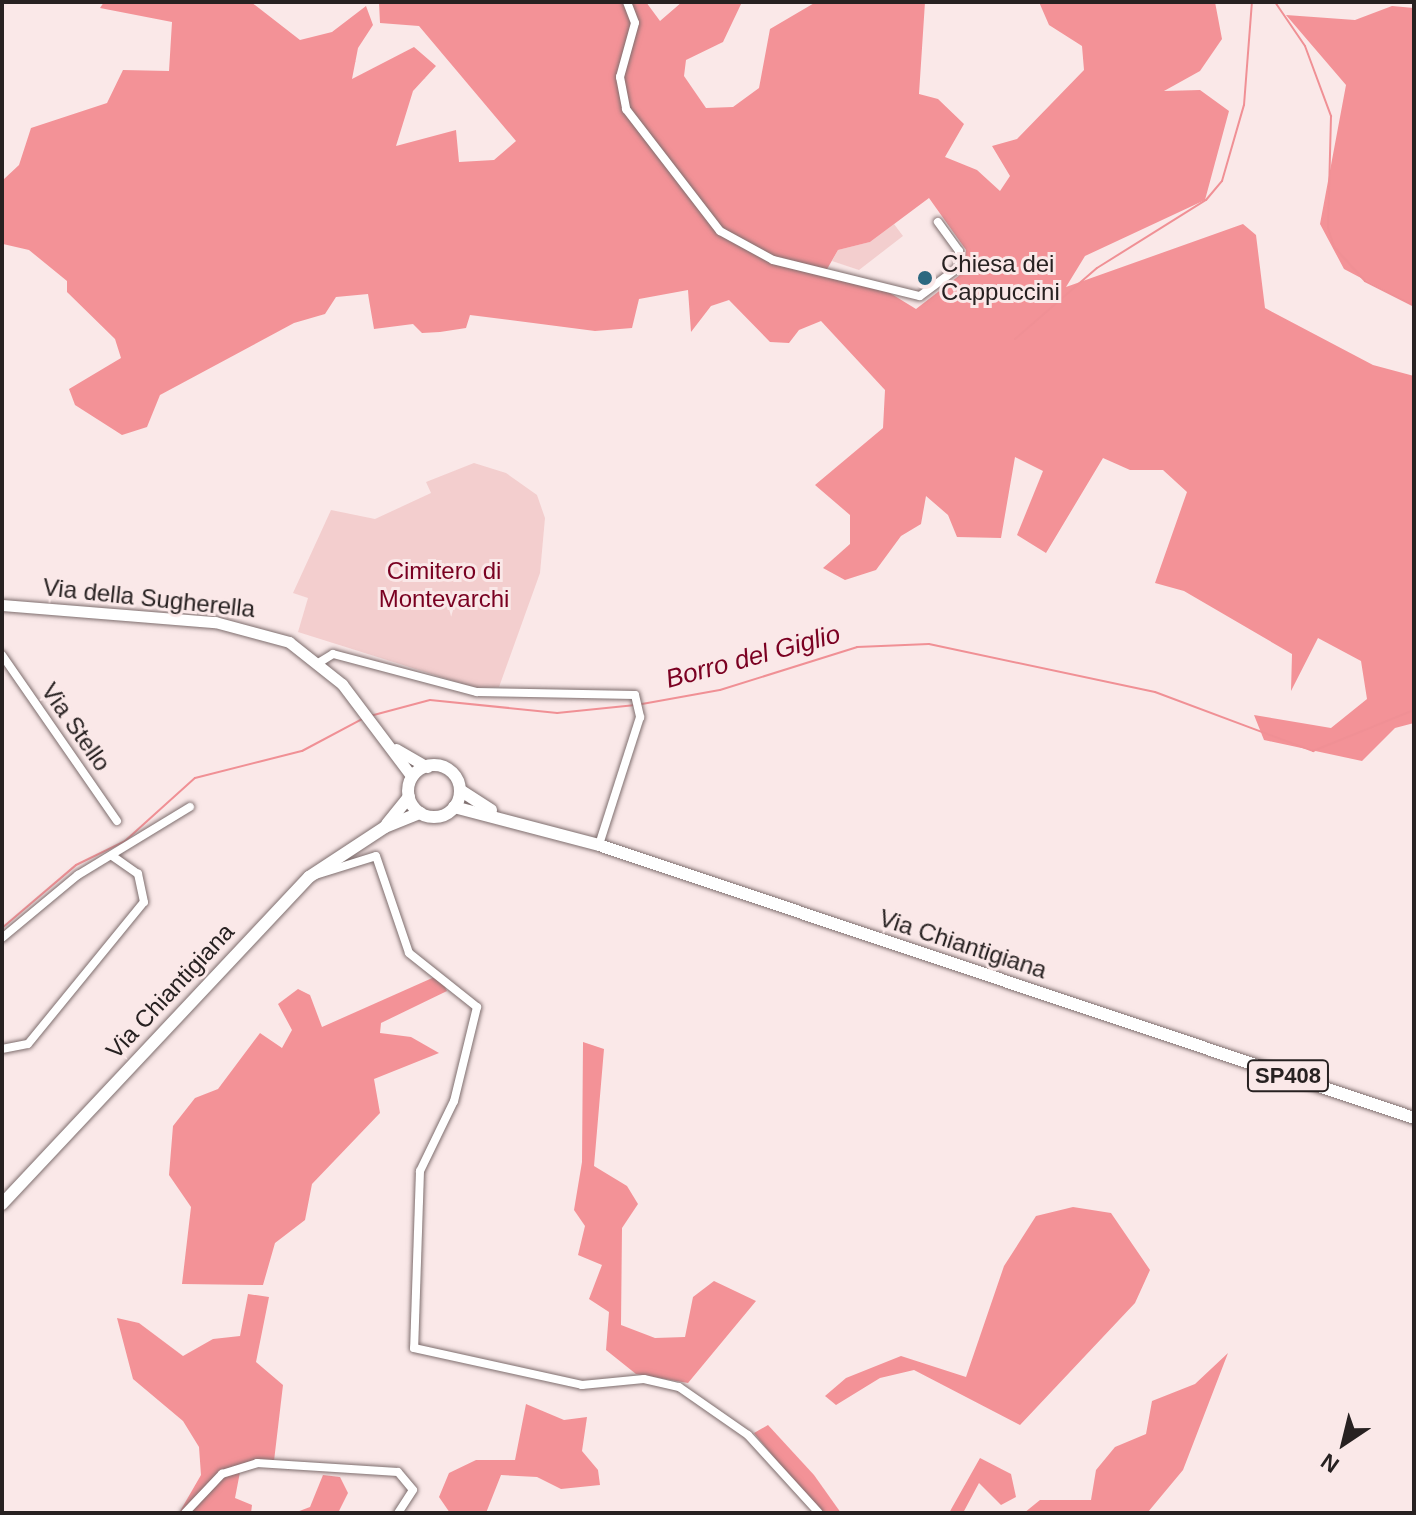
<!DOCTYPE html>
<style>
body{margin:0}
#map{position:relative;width:1416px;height:1515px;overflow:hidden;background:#fae8e8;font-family:Helvetica,sans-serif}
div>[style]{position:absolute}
.green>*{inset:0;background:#f3cece}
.forest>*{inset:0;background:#f39297}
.stream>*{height:2px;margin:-1px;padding:0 1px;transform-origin:1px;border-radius:1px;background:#f09095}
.roads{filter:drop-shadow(0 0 2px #7e6e6e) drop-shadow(0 0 2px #7e6e6e)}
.street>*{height:8px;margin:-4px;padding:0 4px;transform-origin:4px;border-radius:4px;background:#fff}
.secondary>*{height:11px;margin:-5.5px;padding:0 5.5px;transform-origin:5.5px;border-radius:5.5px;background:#fff}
.primary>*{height:12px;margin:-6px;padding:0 6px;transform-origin:6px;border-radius:6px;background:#fff}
.primary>.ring{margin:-6px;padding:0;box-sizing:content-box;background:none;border:12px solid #fff;border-radius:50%}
.dots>*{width:22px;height:22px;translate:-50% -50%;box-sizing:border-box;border:4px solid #fae8e8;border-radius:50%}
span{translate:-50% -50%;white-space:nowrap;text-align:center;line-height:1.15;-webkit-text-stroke:6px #fae8e8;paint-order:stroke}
.shield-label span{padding:2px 6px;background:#fae8e8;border:2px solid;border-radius:6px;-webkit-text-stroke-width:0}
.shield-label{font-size:22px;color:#272121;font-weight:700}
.poi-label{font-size:24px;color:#272121}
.left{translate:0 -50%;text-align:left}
.park-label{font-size:24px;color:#790021}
.street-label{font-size:24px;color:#272121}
.water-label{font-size:26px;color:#7b0122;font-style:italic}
.frame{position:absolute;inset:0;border:4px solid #272121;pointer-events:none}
.north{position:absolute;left:1304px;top:1403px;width:80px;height:80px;-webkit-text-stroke:6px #fae8e8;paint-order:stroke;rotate:215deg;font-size:22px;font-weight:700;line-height:32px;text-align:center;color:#272121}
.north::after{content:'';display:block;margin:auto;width:28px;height:36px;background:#272121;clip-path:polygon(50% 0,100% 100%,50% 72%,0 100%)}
</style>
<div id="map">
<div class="green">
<div style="clip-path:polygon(894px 224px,903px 236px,859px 270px,832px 261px,838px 250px,870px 242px)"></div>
<div style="clip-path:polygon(474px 463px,506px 473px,537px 495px,545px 518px,540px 573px,499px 687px,476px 688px,298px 632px,308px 598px,293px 593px,331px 510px,375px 519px,431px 493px,426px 482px)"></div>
</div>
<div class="forest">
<div style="clip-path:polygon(evenodd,104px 2px,251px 2px,300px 40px,332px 32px,366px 6px,373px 25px,358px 48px,352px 79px,414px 47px,436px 66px,413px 91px,396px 146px,456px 130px,459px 162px,494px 160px,516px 141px,419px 26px,380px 23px,379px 2px,646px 2px,660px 21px,682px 2px,742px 2px,723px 42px,686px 60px,684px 76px,706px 108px,733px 107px,759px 88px,770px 29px,816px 2px,925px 2px,919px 94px,938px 99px,964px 124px,945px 157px,977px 170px,1000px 191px,1010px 176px,992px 146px,1017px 139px,1084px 70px,1082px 46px,1049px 25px,1039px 2px,1215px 2px,1222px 39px,1200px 71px,1164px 91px,1200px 90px,1229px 111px,1205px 200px,1085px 256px,1066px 287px,1243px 224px,1256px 235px,1265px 308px,1373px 365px,1414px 376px,1414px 723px,1395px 728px,1362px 761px,1264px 740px,1254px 715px,1331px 728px,1367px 699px,1361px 661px,1318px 638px,1291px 691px,1292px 654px,1184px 591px,1155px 583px,1187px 492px,1163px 470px,1130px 470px,1103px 458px,1046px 553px,1017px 535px,1043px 471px,1015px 457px,1001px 538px,957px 537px,948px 515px,926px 496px,921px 524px,901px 536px,876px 570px,845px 580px,823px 568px,850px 544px,850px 515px,815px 485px,883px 428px,885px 390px,821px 321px,799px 330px,789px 343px,770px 342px,729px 300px,711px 306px,691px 332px,688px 290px,639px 299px,632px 328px,595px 331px,470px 315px,466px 328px,440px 332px,422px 333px,413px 324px,374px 329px,368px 294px,336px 297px,325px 314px,294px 323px,160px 395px,147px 427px,122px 435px,75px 405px,69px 389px,121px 358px,115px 339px,67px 292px,67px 281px,29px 250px,3px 244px,3px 180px,19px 165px,31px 128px,107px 103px,123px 70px,169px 71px,172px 22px,100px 8px,104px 2px,929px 198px,966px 250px,965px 271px,916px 309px,872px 282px,826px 271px,838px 250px,870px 242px,929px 198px)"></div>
<div style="clip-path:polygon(1392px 6px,1414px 8px,1414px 306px,1344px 269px,1320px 224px,1346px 85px,1286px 15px,1355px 20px)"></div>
<div style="clip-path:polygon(439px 975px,447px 991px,381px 1023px,380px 1033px,411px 1037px,439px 1053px,374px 1079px,380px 1113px,312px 1184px,305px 1220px,275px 1243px,263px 1285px,182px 1284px,191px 1207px,169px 1175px,173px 1126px,195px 1098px,218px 1089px,260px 1033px,282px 1048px,292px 1030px,278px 1004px,298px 989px,310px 995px,322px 1027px)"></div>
<div style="clip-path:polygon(583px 1042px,604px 1049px,594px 1166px,627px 1186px,638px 1204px,622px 1228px,621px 1325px,655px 1338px,685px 1337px,693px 1297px,714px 1281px,756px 1301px,688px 1383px,636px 1374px,606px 1350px,609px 1312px,589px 1299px,602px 1265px,578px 1255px,585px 1226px,574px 1210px,582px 1162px)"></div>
<div style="clip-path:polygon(1073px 1207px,1111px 1213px,1150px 1270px,1135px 1303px,1020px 1425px,914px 1370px,880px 1378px,836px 1405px,825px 1396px,846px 1378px,901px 1356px,966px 1377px,1004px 1266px,1036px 1216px)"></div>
<div style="clip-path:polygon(248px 1294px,269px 1297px,256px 1362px,283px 1385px,274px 1461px,240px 1472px,235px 1498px,252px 1505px,251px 1513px,179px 1513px,201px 1475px,199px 1447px,183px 1421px,133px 1379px,117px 1318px,139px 1323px,183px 1356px,213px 1339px,240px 1336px)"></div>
<div style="clip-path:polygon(1228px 1353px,1183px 1470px,1148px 1512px,1024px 1513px,1040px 1500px,1091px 1500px,1096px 1470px,1115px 1447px,1146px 1434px,1152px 1401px,1195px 1384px)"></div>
<div style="clip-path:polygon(526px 1404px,564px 1420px,587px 1417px,582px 1451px,598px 1470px,600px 1485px,561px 1489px,537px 1477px,501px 1475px,486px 1513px,450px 1513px,439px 1497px,449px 1473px,476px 1460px,515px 1460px)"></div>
<div style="clip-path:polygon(768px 1425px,814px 1475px,841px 1513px,817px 1510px,754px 1433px)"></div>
<div style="clip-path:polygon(980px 1458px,1011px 1474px,1016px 1497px,1001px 1505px,979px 1483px,963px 1513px,949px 1513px)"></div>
<div style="clip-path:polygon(323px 1475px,340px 1477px,348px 1493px,338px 1513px,294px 1513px,310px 1507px)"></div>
</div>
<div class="stream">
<div style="left:1275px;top:2px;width:53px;rotate:55.7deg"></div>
<div style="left:1305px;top:46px;width:75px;rotate:69.6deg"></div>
<div style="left:1331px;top:116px;width:112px;rotate:91.5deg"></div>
<div style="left:1328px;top:228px;width:20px;rotate:72deg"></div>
<div style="left:1334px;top:247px;width:46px;rotate:47.6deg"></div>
<div style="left:1365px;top:281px;width:55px;rotate:27deg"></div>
<div style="left:1015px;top:339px;width:108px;rotate:-40.9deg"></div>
<div style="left:1097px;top:268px;width:128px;rotate:-32deg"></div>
<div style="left:1206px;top:200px;width:25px;rotate:-50deg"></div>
<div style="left:1222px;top:181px;width:79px;rotate:-73.9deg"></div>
<div style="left:1244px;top:105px;width:103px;rotate:-85.6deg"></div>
<div style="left:642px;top:704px;width:79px;rotate:-10.2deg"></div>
<div style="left:720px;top:690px;width:144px;rotate:-17.4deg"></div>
<div style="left:857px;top:647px;width:72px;rotate:-2.4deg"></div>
<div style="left:929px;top:644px;width:231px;rotate:12deg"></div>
<div style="left:1155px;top:692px;width:169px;rotate:20.5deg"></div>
<div style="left:1313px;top:751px;width:109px;rotate:-22.1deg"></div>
<div style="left:370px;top:716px;width:62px;rotate:-14.9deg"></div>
<div style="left:430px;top:700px;width:128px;rotate:5.8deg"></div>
<div style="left:557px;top:713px;width:79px;rotate:-5.8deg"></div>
<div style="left:2px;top:928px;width:97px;rotate:-40.4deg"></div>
<div style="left:76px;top:865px;width:55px;rotate:-26.1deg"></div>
<div style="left:125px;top:841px;width:94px;rotate:-42deg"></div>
<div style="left:195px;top:778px;width:110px;rotate:-14.2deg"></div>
<div style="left:302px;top:751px;width:70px;rotate:-28deg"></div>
</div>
<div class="roads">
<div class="street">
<div style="left:627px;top:2px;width:22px;rotate:69deg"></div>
<div style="left:635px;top:23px;width:56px;rotate:105.5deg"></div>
<div style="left:620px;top:77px;width:33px;rotate:79deg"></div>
<div style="left:626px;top:109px;width:154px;rotate:52.4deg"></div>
<div style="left:720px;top:231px;width:60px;rotate:28.7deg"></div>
<div style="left:773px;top:260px;width:151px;rotate:13.8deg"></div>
<div style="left:920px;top:296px;width:49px;rotate:-36.6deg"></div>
<div style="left:959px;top:267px;width:16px;rotate:-90deg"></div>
<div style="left:959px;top:251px;width:36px;rotate:-126deg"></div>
<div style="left:2px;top:655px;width:202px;rotate:55.3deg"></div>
<div style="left:320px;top:662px;width:15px;rotate:-32deg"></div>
<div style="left:333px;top:654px;width:149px;rotate:14.8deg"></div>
<div style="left:477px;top:692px;width:158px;rotate:1.1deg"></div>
<div style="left:635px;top:695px;width:23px;rotate:77deg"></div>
<div style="left:640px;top:717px;width:134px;rotate:107.8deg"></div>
<div style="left:309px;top:877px;width:70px;rotate:-17.4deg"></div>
<div style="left:376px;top:856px;width:102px;rotate:71.2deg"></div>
<div style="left:409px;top:953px;width:87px;rotate:38.5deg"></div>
<div style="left:477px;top:1007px;width:97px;rotate:103.7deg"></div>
<div style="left:454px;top:1101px;width:78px;rotate:115.9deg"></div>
<div style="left:420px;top:1171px;width:177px;rotate:91.9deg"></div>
<div style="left:414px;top:1348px;width:172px;rotate:12.4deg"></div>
<div style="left:582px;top:1385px;width:62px;rotate:-5.5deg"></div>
<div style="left:644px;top:1379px;width:36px;rotate:13deg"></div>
<div style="left:679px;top:1387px;width:84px;rotate:34.8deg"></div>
<div style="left:748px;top:1435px;width:105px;rotate:47.7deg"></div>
<div style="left:2px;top:938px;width:99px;rotate:-39.7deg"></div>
<div style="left:78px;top:875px;width:131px;rotate:-31.3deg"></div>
<div style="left:2px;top:1049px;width:26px;rotate:-11deg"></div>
<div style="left:28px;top:1044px;width:183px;rotate:-50.8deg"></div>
<div style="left:144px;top:902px;width:29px;rotate:-102deg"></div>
<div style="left:138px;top:874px;width:32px;rotate:-145deg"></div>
<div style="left:185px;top:1513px;width:54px;rotate:-46.5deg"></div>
<div style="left:222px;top:1474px;width:37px;rotate:-17deg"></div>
<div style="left:257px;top:1463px;width:141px;rotate:3.7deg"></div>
<div style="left:398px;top:1472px;width:23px;rotate:50deg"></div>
<div style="left:413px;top:1490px;width:27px;rotate:123deg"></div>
</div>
<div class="secondary">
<div style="left:2px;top:605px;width:214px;rotate:4.6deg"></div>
<div style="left:215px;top:622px;width:77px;rotate:15.1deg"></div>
<div style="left:289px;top:642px;width:68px;rotate:38.4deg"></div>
<div style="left:342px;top:684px;width:116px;rotate:53deg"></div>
<div style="left:396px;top:749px;width:36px;rotate:30deg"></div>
</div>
<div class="primary">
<div class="ring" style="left:408px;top:765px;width:40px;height:40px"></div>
<div style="left:460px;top:790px;width:37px;rotate:33deg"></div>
<div style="left:454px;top:807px;width:150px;rotate:14.7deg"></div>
<div style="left:599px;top:845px;width:860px;rotate:18.52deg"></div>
<div style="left:387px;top:824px;width:35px;rotate:-51deg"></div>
<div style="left:2px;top:1204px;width:449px;rotate:-46.8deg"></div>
<div style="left:309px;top:877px;width:91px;rotate:-33.3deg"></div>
<div style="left:385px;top:827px;width:38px;rotate:-22deg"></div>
</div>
</div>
<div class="dots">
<div style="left:925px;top:278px;background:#2c6880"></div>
</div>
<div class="shield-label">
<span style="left:1288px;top:1076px">SP408</span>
</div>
<div class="poi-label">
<span class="left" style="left:941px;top:278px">Chiesa dei<br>Cappuccini</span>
</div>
<div class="park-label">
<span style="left:444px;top:585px">Cimitero di<br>Montevarchi</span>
</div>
<div class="street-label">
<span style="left:149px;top:598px;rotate:6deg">Via della Sugherella</span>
<span style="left:76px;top:727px;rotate:55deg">Via Stello</span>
<span style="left:963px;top:944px;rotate:18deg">Via Chiantigiana</span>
<span style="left:170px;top:991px;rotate:-47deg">Via Chiantigiana</span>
</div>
<div class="water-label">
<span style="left:753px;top:657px;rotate:-15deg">Borro del Giglio</span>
</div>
<div class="frame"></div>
<div class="north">N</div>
</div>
